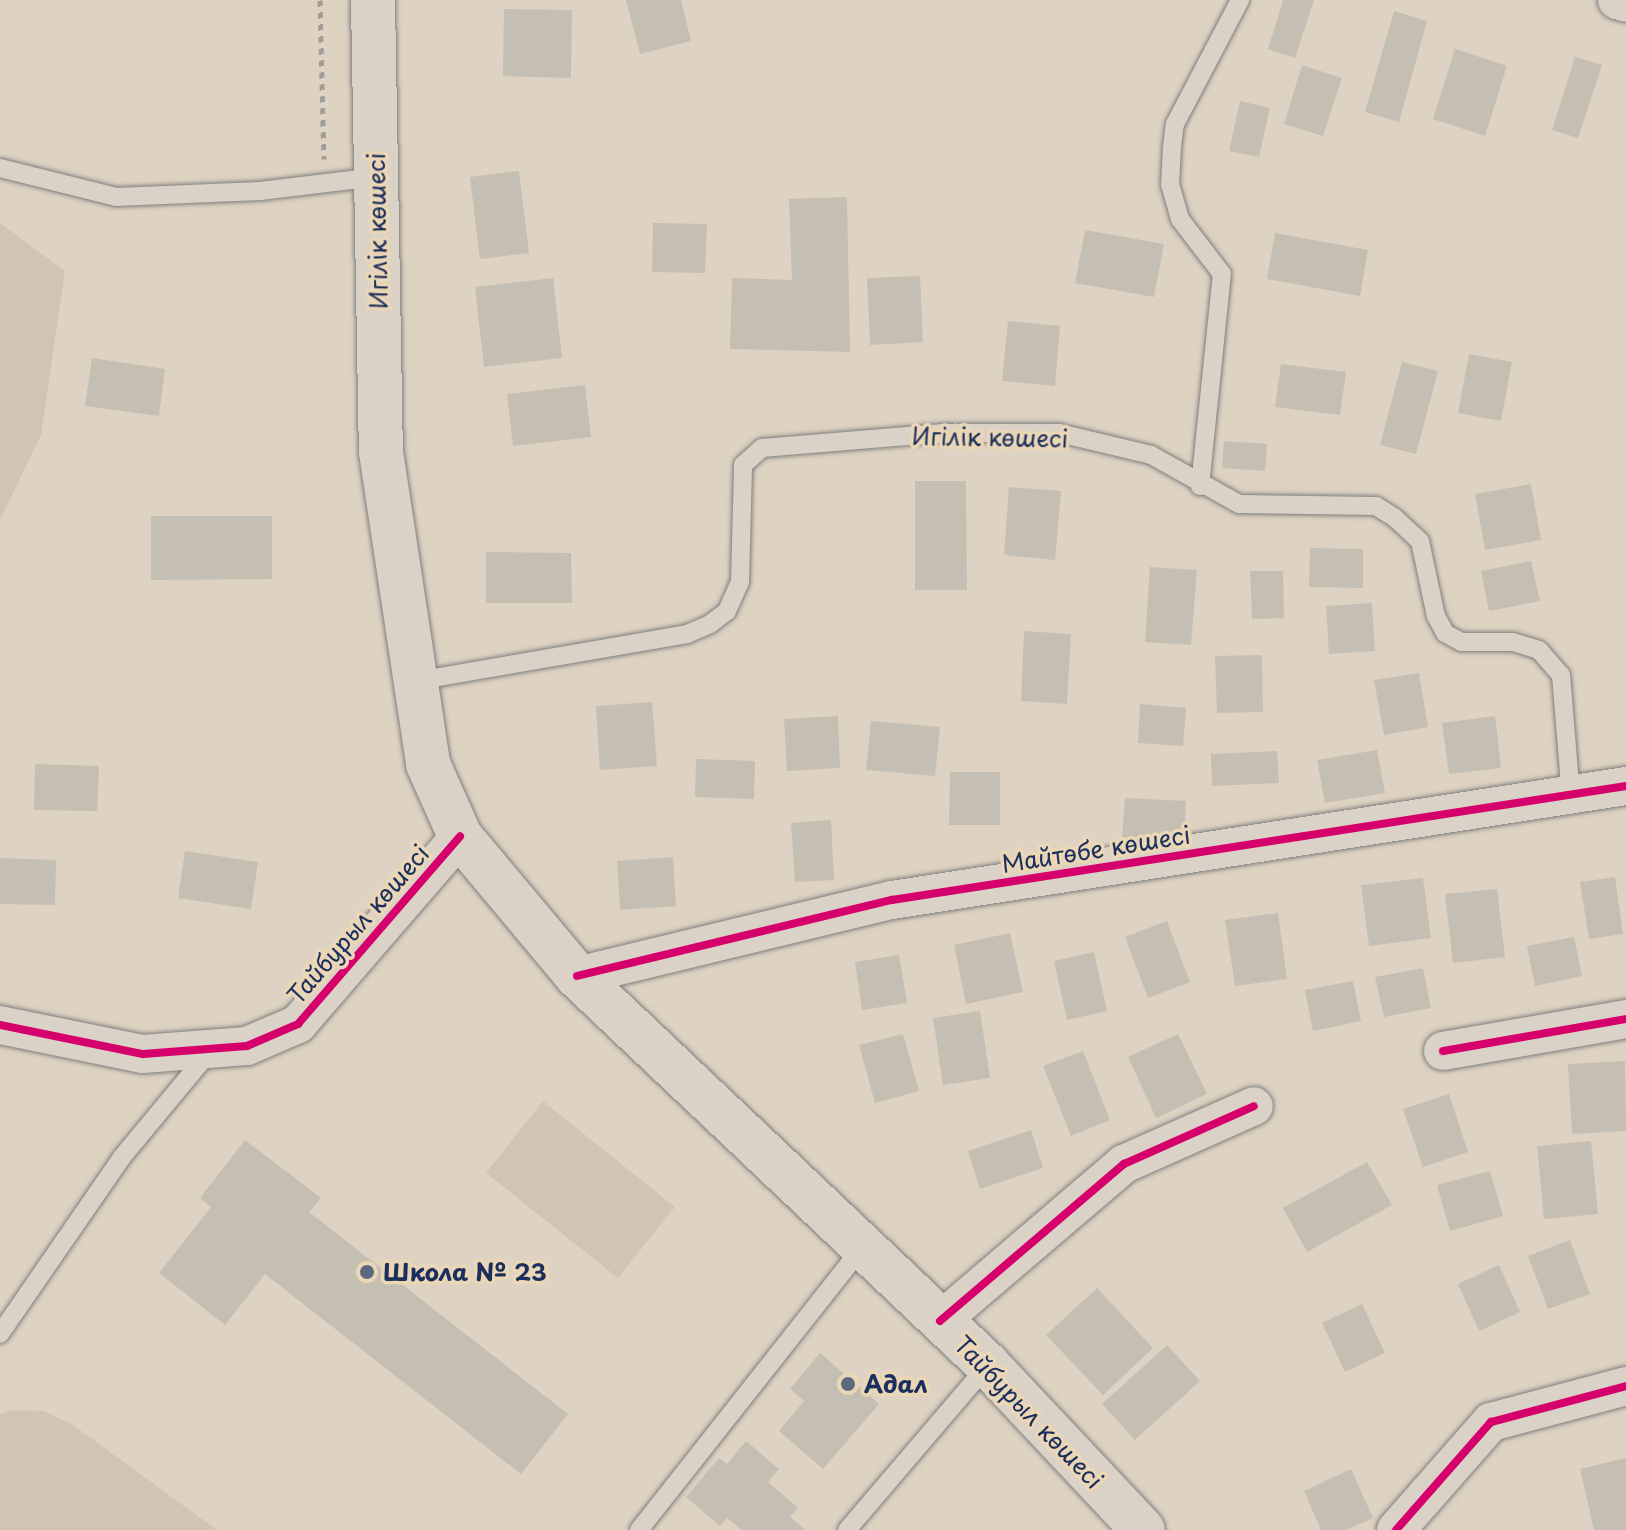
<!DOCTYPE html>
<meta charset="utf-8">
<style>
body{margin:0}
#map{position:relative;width:1626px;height:1530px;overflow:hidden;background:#ded3c2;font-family:"Playpen Sans",sans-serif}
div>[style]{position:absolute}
.green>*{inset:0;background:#d1c4b2}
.building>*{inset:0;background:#c5beb3}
.path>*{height:5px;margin-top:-2.5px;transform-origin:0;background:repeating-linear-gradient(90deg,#a19d9b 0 6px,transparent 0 12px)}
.roads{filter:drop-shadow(0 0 2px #7f7e7f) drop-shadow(0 0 2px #7f7e7f)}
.lane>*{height:18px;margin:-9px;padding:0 9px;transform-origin:9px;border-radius:9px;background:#dad2c6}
.street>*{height:38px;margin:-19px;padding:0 19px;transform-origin:19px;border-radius:19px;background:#dad2c6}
.secondary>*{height:44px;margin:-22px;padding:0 22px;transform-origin:22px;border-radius:22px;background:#dad2c6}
.cycleway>*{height:8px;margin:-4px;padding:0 4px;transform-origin:4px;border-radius:4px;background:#d6006c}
.dots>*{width:22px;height:22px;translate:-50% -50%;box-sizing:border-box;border:4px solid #ebd6b5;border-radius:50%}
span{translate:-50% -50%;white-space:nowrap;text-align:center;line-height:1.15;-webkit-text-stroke:7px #ebd6b5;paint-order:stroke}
.street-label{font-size:24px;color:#1b2f5e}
.poi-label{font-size:24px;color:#1b2f5e;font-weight:700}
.left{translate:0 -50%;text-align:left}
</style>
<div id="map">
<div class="green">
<div style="clip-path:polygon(0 223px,65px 271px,41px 435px,0 520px)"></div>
<div style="clip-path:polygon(543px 1101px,675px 1207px,618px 1278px,486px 1173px)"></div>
<div style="clip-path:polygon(12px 1410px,44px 1411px,73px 1425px,217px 1530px,0 1530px,0 1414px)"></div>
</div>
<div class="building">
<div style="clip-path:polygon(626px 0,681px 0,691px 41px,640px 54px)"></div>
<div style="clip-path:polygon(1283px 0,1314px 0,1295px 58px,1268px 49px)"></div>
<div style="clip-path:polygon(504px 9px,572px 10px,571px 78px,503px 76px)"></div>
<div style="clip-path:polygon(1394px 11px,1427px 21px,1399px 122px,1365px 112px)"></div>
<div style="clip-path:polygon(1455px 49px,1507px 66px,1485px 136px,1433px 119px)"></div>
<div style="clip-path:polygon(1575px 57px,1602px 65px,1578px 138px,1552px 130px)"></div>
<div style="clip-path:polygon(1302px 65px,1342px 78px,1323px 136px,1284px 124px)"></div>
<div style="clip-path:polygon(1240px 101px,1270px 108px,1259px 157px,1229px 151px)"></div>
<div style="clip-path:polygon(519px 171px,529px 253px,480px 259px,470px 177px)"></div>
<div style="clip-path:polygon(847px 197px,850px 352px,730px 349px,732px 278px,792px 280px,789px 199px)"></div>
<div style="clip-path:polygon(653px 223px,707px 224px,705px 273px,652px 272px)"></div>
<div style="clip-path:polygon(1085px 230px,1164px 244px,1154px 297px,1075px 283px)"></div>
<div style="clip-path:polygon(1275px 233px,1368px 250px,1360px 296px,1267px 279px)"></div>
<div style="clip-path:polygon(920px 276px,923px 342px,870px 345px,867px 278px)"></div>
<div style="clip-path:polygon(553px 278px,562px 358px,484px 367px,475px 287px)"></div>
<div style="clip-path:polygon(1008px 321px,1060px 326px,1055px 386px,1002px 381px)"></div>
<div style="clip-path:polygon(1469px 354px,1512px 362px,1501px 421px,1458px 413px)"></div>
<div style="clip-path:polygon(92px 358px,165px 369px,159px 416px,85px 406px)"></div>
<div style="clip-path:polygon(1402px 362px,1438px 371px,1416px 454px,1380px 445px)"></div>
<div style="clip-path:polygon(1281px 364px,1346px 372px,1340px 415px,1275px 407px)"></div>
<div style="clip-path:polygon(585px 385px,591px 437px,513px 446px,507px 394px)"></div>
<div style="clip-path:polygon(1224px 441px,1267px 444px,1265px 471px,1222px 468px)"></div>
<div style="clip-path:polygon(915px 481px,966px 481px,967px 590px,915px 590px)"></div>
<div style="clip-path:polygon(1531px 484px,1541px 540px,1485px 550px,1475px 494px)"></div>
<div style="clip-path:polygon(1009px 487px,1061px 491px,1055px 560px,1004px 555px)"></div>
<div style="clip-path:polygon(151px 516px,272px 516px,272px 579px,151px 580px)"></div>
<div style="clip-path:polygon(1310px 548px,1363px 549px,1363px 588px,1309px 587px)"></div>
<div style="clip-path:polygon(486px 552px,571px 553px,572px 603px,486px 603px)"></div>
<div style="clip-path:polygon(1531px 561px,1540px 601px,1489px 611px,1481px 571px)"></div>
<div style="clip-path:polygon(1150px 567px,1197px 570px,1191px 645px,1145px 642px)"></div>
<div style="clip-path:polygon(1250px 571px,1283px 571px,1284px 618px,1252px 619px)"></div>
<div style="clip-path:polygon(1372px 603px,1375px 651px,1329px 654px,1326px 606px)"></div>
<div style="clip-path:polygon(1024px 631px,1071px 634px,1067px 704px,1021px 701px)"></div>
<div style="clip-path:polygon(1262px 655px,1263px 712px,1217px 713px,1215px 656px)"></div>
<div style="clip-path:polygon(1419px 673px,1428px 727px,1384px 735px,1374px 680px)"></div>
<div style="clip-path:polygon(652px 702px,657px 766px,600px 770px,596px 706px)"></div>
<div style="clip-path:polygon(1140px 704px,1186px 708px,1183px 746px,1138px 743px)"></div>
<div style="clip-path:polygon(838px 716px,840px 768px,787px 771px,784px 719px)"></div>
<div style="clip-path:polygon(1495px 716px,1501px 768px,1449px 774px,1442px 723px)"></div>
<div style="clip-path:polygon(871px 721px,940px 727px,935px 776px,866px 770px)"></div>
<div style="clip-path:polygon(1377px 750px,1385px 793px,1325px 803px,1317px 760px)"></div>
<div style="clip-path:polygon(1277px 751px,1279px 783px,1212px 786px,1211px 754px)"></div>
<div style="clip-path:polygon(696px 759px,755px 761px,754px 799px,695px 797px)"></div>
<div style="clip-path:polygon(35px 764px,99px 766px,97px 811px,34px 810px)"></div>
<div style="clip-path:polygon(950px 772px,1000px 772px,1000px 825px,949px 825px)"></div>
<div style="clip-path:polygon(1125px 798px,1186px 801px,1184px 841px,1122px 838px)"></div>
<div style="clip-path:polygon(831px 820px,834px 880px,795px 882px,791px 823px)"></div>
<div style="clip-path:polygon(185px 851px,258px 862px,251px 909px,178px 898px)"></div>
<div style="clip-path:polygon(673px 857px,676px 906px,620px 910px,617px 861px)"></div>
<div style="clip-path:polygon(0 858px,56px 860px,55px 905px,0 904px)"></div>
<div style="clip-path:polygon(1615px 877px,1623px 934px,1589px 939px,1580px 882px)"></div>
<div style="clip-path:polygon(1423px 878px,1431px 938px,1369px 946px,1361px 885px)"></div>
<div style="clip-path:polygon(1497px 889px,1505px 957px,1453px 963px,1445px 894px)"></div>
<div style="clip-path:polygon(1278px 913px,1287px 979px,1235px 986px,1225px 920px)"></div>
<div style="clip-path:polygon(1167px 921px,1190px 982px,1148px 998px,1125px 937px)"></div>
<div style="clip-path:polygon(1010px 933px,1023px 992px,966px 1004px,954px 945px)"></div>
<div style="clip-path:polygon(1574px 937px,1582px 976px,1535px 986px,1527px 946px)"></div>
<div style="clip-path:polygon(1094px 952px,1107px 1011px,1067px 1020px,1054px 961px)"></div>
<div style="clip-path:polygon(899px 955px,907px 1003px,862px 1010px,855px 962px)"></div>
<div style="clip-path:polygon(1423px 968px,1431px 1008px,1384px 1017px,1375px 977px)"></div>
<div style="clip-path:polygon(1353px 981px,1361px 1021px,1313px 1031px,1305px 990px)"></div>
<div style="clip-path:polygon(980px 1011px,990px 1078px,943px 1085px,933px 1018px)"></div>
<div style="clip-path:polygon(903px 1034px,919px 1091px,875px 1103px,859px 1045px)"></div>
<div style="clip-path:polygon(1178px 1034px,1207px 1094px,1156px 1118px,1128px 1057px)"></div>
<div style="clip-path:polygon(1083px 1051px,1110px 1120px,1071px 1136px,1043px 1066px)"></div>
<div style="clip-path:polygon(1625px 1061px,1626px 1131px,1572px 1134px,1568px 1064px)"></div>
<div style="clip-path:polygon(1449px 1094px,1468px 1152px,1423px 1167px,1403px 1109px)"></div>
<div style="clip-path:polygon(1031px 1130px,1043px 1168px,980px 1189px,968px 1151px)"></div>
<div style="clip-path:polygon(245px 1140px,321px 1198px,309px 1212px,568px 1414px,521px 1474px,265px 1274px,225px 1325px,159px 1273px,211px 1207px,200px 1198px)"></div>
<div style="clip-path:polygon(1591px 1141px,1598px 1214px,1544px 1219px,1537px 1146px)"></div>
<div style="clip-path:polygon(1367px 1162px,1392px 1205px,1307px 1252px,1283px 1208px)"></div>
<div style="clip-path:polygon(1490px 1171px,1503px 1216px,1450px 1231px,1437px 1185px)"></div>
<div style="clip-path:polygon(1570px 1240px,1590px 1294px,1548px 1309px,1528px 1256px)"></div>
<div style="clip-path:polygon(1499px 1265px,1520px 1312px,1479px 1331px,1458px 1284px)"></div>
<div style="clip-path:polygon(1097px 1288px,1153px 1348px,1103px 1395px,1046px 1335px)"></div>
<div style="clip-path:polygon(1362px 1304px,1385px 1353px,1345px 1372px,1322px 1323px)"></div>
<div style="clip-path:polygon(1167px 1345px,1200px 1381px,1135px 1440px,1102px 1404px)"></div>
<div style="clip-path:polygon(820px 1353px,879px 1404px,823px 1469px,779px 1431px,804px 1401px,790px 1389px)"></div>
<div style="clip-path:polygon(746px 1441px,779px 1469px,768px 1482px,798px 1508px,790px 1517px,806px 1530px,742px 1530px,727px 1518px,720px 1526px,686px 1497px,719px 1458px,727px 1464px)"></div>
<div style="clip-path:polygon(1626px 1458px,1626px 1530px,1594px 1530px,1580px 1469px)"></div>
<div style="clip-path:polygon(1351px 1469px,1373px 1518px,1346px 1530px,1321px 1530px,1304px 1491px)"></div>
</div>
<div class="path">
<div style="left:320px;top:0;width:159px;rotate:88.6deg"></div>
</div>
<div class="roads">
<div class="lane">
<div style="left:0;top:168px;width:120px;rotate:14deg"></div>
<div style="left:116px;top:197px;width:144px;rotate:-2.4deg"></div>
<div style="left:260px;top:191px;width:117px;rotate:-6.9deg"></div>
<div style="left:1200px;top:486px;width:213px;rotate:-84.1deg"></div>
<div style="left:1222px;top:274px;width:69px;rotate:-127.4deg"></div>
<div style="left:1180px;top:219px;width:35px;rotate:-106deg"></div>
<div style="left:1170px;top:185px;width:38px;rotate:-87deg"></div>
<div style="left:1172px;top:147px;width:23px;rotate:-83deg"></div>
<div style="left:1175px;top:124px;width:140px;rotate:-62.3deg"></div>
<div style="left:416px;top:681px;width:275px;rotate:-9.8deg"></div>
<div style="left:687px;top:634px;width:25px;rotate:-23deg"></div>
<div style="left:710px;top:624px;width:21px;rotate:-37deg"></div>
<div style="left:727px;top:611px;width:32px;rotate:-66deg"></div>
<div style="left:740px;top:582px;width:117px;rotate:-88.5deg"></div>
<div style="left:743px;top:465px;width:25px;rotate:-42deg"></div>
<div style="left:762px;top:448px;width:185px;rotate:-4.7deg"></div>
<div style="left:946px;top:433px;width:113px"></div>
<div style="left:1059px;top:433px;width:95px;rotate:13.4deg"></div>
<div style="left:1151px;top:455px;width:101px;rotate:29.1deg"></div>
<div style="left:1239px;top:504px;width:137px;rotate:0.8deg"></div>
<div style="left:1376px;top:506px;width:22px;rotate:32deg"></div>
<div style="left:1395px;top:518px;width:34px;rotate:43deg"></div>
<div style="left:1420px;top:541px;width:77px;rotate:78deg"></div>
<div style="left:1436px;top:616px;width:19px;rotate:62deg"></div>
<div style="left:1445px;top:633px;width:18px;rotate:29deg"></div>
<div style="left:1461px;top:642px;width:52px"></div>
<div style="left:1513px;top:642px;width:27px;rotate:17deg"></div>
<div style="left:1539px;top:650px;width:33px;rotate:49deg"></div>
<div style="left:1561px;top:675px;width:121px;rotate:85.3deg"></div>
<div style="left:0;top:1334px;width:215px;rotate:-55.4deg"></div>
<div style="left:122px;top:1157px;width:138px;rotate:-50.3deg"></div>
<div style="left:639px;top:1530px;width:362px;rotate:-51.7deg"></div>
<div style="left:847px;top:1530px;width:217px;rotate:-49.5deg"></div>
</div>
<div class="street">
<div style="left:1617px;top:0;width:9px;rotate:18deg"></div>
<div style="left:577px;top:976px;width:324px;rotate:-13.6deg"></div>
<div style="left:892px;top:900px;width:743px;rotate:-8.83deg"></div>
<div style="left:0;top:1025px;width:146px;rotate:11.5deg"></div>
<div style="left:143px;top:1054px;width:104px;rotate:-4.4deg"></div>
<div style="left:247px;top:1046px;width:56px;rotate:-23.3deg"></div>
<div style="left:298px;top:1024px;width:248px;rotate:-49.2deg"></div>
<div style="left:1443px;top:1051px;width:186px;rotate:-9.9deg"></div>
<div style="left:940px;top:1321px;width:242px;rotate:-40.5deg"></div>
<div style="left:1124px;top:1164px;width:142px;rotate:-24deg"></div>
<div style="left:1396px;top:1530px;width:144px;rotate:-48.7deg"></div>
<div style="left:1491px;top:1422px;width:140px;rotate:-14.9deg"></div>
</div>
<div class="secondary">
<div style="left:373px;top:0;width:452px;rotate:89deg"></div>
<div style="left:381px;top:452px;width:316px;rotate:81.4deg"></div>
<div style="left:428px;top:764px;width:79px;rotate:66deg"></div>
<div style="left:460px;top:836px;width:182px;rotate:50.1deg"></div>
<div style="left:577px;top:976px;width:566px;rotate:43.42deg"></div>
<div style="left:988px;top:1365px;width:226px;rotate:46.8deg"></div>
</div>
</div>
<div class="cycleway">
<div style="left:577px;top:976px;width:324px;rotate:-13.6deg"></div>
<div style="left:892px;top:900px;width:743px;rotate:-8.83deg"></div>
<div style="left:0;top:1025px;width:146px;rotate:11.5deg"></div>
<div style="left:143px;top:1054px;width:104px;rotate:-4.4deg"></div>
<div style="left:247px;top:1046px;width:56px;rotate:-23.3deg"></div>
<div style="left:298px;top:1024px;width:248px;rotate:-49.2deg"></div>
<div style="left:1443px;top:1051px;width:186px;rotate:-9.9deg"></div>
<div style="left:940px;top:1321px;width:242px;rotate:-40.5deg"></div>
<div style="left:1124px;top:1164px;width:142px;rotate:-24deg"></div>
<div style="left:1396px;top:1530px;width:144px;rotate:-48.7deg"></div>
<div style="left:1491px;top:1422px;width:140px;rotate:-14.9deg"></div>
</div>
<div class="dots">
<div style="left:367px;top:1272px;background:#5f6881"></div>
<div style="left:848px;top:1384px;background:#5f6881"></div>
</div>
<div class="street-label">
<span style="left:377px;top:231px;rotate:-91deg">Игілік көшесі</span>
<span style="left:990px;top:437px;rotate:1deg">Игілік көшесі</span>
<span style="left:1096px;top:849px;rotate:-9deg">Майтөбе көшесі</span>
<span style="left:358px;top:924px;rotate:-49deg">Тайбурыл көшесі</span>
<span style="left:1029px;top:1412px;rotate:46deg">Тайбурыл көшесі</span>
</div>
<div class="poi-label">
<span class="left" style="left:383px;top:1272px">Школа № 23</span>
<span class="left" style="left:864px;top:1384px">Адал</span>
</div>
</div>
